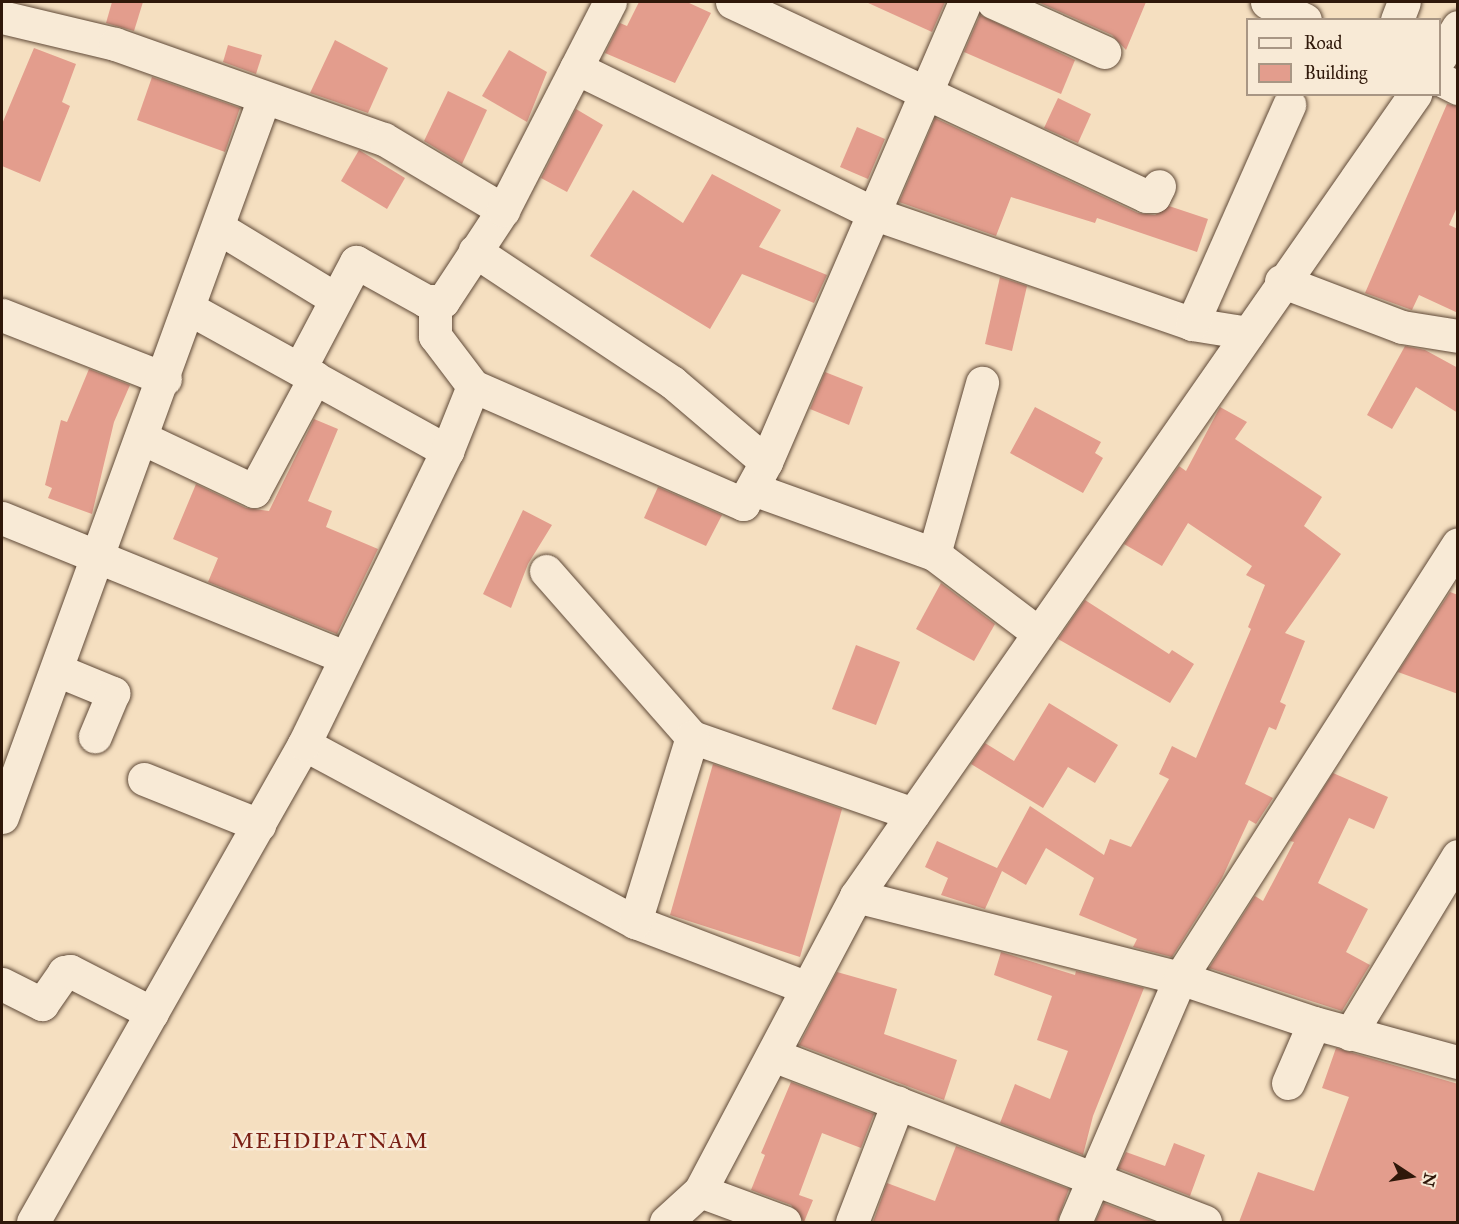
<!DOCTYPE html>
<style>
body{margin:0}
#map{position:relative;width:1459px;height:1224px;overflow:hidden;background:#f5dfc0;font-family:"IM FELL Great Primer",serif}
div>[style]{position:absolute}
.building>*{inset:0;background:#e39d8d}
.roads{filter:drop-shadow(0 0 2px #604a38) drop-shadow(0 0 2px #604a38)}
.minor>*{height:33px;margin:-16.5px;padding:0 16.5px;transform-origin:16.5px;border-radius:16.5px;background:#f8ead6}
span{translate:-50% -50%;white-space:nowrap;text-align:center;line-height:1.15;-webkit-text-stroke:5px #f8ead6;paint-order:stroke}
.neighbourhood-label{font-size:22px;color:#7a1f14;letter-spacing:1.5px}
.frame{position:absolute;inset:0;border:3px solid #2f180a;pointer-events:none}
.legend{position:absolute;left:1246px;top:18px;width:195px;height:78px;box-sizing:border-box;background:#f8ead6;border:2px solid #a89684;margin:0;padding:8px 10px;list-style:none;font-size:18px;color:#2f180a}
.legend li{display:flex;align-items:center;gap:12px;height:30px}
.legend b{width:30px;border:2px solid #a89684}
.north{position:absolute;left:1381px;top:1146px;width:60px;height:60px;-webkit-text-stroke:4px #f8ead6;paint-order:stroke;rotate:102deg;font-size:16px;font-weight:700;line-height:24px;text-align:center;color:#2f180a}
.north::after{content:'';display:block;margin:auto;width:21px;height:27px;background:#2f180a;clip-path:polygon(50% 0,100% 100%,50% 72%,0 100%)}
</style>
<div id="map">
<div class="building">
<div style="clip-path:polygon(112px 2px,143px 2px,134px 31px,106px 23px)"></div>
<div style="clip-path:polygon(639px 2px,687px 2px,711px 13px,675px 83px,605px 53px,620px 23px,627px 26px)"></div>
<div style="clip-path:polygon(866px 2px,945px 2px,932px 32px)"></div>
<div style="clip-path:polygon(1038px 2px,1146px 2px,1126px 50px,1112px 35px)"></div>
<div style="clip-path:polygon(980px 15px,1075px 60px,1061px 94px,964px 52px)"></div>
<div style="clip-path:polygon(335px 40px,388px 68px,368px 113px,310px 93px)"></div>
<div style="clip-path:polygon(228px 45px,262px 55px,256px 74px,223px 62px)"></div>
<div style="clip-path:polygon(34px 48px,76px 64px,62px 102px,70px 106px,40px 182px,2px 166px,2px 124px)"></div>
<div style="clip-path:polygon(509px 50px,547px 72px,527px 122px,482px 96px)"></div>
<div style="clip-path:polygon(152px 77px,240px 108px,225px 152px,137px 120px)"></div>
<div style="clip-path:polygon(448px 91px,487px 110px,462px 164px,424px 141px)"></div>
<div style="clip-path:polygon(1058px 98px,1091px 114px,1078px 143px,1044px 128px)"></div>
<div style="clip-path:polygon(1447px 104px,1458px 106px,1458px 205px,1449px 225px,1458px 229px,1458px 313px,1419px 295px,1412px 310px,1365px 293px)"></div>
<div style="clip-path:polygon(576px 109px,603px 125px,567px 192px,541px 178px)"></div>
<div style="clip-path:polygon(935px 118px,1138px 213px,1155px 215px,1169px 206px,1208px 219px,1197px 252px,1097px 218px,1095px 223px,1011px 197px,996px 236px,899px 202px)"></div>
<div style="clip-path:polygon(857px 127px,885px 139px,868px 179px,840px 167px)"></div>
<div style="clip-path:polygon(359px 150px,405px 178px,387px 209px,341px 181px)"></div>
<div style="clip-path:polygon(712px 174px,781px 210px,759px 247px,827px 275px,814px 303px,742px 274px,710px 329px,590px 256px,633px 190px,683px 223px)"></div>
<div style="clip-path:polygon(1000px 277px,1027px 286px,1012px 351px,985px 344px)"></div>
<div style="clip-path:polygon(1405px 346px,1425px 350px,1458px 368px,1458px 413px,1416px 387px,1392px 429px,1367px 415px)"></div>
<div style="clip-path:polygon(89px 369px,130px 385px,114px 422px,92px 514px,48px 498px,52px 488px,45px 485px,61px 420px,67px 422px)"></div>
<div style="clip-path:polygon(825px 372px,863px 387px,849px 425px,810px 409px)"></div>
<div style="clip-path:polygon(1035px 407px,1101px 442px,1095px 453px,1103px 458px,1083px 493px,1010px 453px)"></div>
<div style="clip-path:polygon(1220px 407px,1247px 422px,1235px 439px,1322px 497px,1304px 526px,1341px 554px,1285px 633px,1305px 641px,1280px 702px,1286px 705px,1276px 730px,1269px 727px,1245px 784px,1273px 798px,1256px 824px,1249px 820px,1222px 878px,1172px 957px,1133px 947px,1137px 939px,1079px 915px,1094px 878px,1046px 848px,1026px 885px,1002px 871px,985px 909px,941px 895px,948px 878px,925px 867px,937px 841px,997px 868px,1030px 806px,1104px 855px,1110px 839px,1131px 847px,1169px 779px,1159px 774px,1172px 746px,1196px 758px,1251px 629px,1248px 627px,1265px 585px,1246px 575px,1252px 566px,1188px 523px,1162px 566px,1124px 544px,1179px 466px,1186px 471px)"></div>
<div style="clip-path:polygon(314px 419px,338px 429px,308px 501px,332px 511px,326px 527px,378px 549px,337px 634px,208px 582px,218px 558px,173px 539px,196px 484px,246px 508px,269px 511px)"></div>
<div style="clip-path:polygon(658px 487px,722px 515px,706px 546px,644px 518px)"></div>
<div style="clip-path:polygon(523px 510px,552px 525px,528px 564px,511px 608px,483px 594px)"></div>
<div style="clip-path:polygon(941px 583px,995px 624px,974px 661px,916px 629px)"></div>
<div style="clip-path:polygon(1450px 592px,1458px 595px,1458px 694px,1398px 672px)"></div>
<div style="clip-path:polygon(1085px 600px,1169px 654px,1172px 650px,1194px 664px,1170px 703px,1058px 639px)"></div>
<div style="clip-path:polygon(856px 645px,900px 662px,876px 725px,832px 709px)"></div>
<div style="clip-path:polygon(1049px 703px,1118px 745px,1095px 783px,1068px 767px,1043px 808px,971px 764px,985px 743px,1014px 761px)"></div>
<div style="clip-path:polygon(713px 764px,842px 809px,800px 957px,670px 915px)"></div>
<div style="clip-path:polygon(1333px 773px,1388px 797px,1374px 829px,1349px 818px,1318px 883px,1368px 909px,1346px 952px,1370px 965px,1342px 1011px,1209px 968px,1255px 896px,1263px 901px,1294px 842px,1290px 841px)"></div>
<div style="clip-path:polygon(1001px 952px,1075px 975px,1076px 971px,1144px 988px,1093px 1116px,1083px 1155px,1000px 1123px,1015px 1084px,1050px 1099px,1068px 1051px,1037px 1040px,1052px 996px,994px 975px)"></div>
<div style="clip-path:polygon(837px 972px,897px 989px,884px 1034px,957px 1060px,944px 1100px,799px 1045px)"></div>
<div style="clip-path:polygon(1336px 1048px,1458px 1084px,1458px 1222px,1239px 1222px,1258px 1172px,1314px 1191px,1349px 1097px,1322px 1088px)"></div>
<div style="clip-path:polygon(791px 1082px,874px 1114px,861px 1148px,822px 1133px,799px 1195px,813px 1200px,804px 1222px,791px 1205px,751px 1190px,765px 1155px,761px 1153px)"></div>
<div style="clip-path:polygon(1174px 1143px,1205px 1155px,1190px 1196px,1118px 1168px,1126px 1152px,1165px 1166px)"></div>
<div style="clip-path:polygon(956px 1146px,1069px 1189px,1057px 1222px,873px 1222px,887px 1183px,935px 1201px)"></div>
<div style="clip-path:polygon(1104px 1203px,1154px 1222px,1095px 1222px)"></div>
</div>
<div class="roads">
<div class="minor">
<div style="left:732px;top:2px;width:457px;rotate:25.1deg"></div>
<div style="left:1146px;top:196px;width:8px"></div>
<div style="left:1154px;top:196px;width:11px;rotate:-63deg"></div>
<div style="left:993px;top:2px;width:122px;rotate:24.2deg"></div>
<div style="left:1267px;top:2px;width:42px;rotate:25.3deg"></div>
<div style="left:2px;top:17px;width:116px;rotate:13.4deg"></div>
<div style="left:115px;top:44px;width:285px;rotate:19.5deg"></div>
<div style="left:384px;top:139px;width:139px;rotate:30.8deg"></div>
<div style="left:1397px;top:20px;width:19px;rotate:-69deg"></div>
<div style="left:1440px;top:57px;width:35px;rotate:-59deg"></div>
<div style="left:576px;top:68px;width:333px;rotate:26deg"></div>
<div style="left:875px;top:214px;width:336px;rotate:19.1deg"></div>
<div style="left:1192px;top:324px;width:57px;rotate:9.1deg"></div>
<div style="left:1440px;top:79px;width:20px;rotate:27deg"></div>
<div style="left:219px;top:228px;width:135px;rotate:31.3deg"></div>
<div style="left:1281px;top:281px;width:129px;rotate:20.8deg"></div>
<div style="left:1402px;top:327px;width:57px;rotate:9.1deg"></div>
<div style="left:190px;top:309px;width:294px;rotate:28.9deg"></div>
<div style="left:2px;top:315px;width:175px;rotate:21.4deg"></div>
<div style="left:1192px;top:324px;width:240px;rotate:-66.1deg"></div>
<div style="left:300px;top:368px;width:120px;rotate:-62.2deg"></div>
<div style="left:356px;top:262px;width:80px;rotate:29.1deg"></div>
<div style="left:426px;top:301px;width:17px"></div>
<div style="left:443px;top:301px;width:109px;rotate:-56.6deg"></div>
<div style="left:503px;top:210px;width:234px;rotate:-62.8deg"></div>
<div style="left:473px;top:386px;width:295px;rotate:23.6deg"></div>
<div style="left:743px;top:504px;width:48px;rotate:-61.3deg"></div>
<div style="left:766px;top:462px;width:123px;rotate:-139.6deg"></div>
<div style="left:672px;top:382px;width:237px;rotate:-146.4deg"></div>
<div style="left:142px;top:438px;width:124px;rotate:25.3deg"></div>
<div style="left:254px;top:491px;width:129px;rotate:-61.8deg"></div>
<div style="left:766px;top:462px;width:501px;rotate:-66.61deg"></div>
<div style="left:753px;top:489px;width:192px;rotate:19.8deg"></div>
<div style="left:934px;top:554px;width:131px;rotate:37.2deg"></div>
<div style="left:2px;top:518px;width:371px;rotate:22.1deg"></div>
<div style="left:934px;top:554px;width:178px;rotate:-74.3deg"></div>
<div style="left:546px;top:571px;width:221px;rotate:48.7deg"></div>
<div style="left:692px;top:737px;width:234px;rotate:19.2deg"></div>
<div style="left:57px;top:670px;width:61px;rotate:22.3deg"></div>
<div style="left:113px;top:693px;width:47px;rotate:112.7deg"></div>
<div style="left:304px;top:744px;width:376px;rotate:28.3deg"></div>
<div style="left:635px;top:922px;width:182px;rotate:20.9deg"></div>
<div style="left:144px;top:779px;width:124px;rotate:21.8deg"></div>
<div style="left:2px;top:817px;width:765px;rotate:-69.98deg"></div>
<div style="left:856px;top:896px;width:334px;rotate:14.2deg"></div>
<div style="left:1180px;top:978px;width:141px;rotate:18.6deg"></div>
<div style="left:1314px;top:1023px;width:149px;rotate:15.2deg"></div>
<div style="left:635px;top:922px;width:194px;rotate:-72.9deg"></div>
<div style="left:2px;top:984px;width:45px;rotate:26.6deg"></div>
<div style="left:42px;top:1004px;width:39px;rotate:-55deg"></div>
<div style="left:64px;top:972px;width:6px;rotate:-9deg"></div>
<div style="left:70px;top:971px;width:92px;rotate:27.1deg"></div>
<div style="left:1350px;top:1034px;width:208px;rotate:-58.8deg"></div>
<div style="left:773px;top:1055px;width:463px;rotate:21.1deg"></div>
<div style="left:1288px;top:1083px;width:65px;rotate:-66.6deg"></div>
<div style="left:700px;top:1191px;width:90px;rotate:20.3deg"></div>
<div style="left:33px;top:1222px;width:549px;rotate:-60.45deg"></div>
<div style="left:304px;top:744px;width:326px;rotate:-64deg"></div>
<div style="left:447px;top:451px;width:70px;rotate:-68.2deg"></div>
<div style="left:473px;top:386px;width:63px;rotate:-127.2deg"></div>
<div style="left:435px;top:336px;width:31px;rotate:-90deg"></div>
<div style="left:666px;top:1222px;width:46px;rotate:-42.4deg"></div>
<div style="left:700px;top:1191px;width:334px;rotate:-62.1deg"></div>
<div style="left:856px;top:896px;width:978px;rotate:-55.12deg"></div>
<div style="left:852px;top:1222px;width:128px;rotate:-68.9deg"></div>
<div style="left:1075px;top:1222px;width:266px;rotate:-66.7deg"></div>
<div style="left:1180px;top:978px;width:515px;rotate:-57.36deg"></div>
</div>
</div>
<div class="neighbourhood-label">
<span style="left:330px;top:1141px">MEHDIPATNAM</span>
</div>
<div class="frame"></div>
<ul class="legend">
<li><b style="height:8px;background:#f8ead6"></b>Road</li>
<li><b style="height:16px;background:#e39d8d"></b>Building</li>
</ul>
<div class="north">N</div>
</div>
